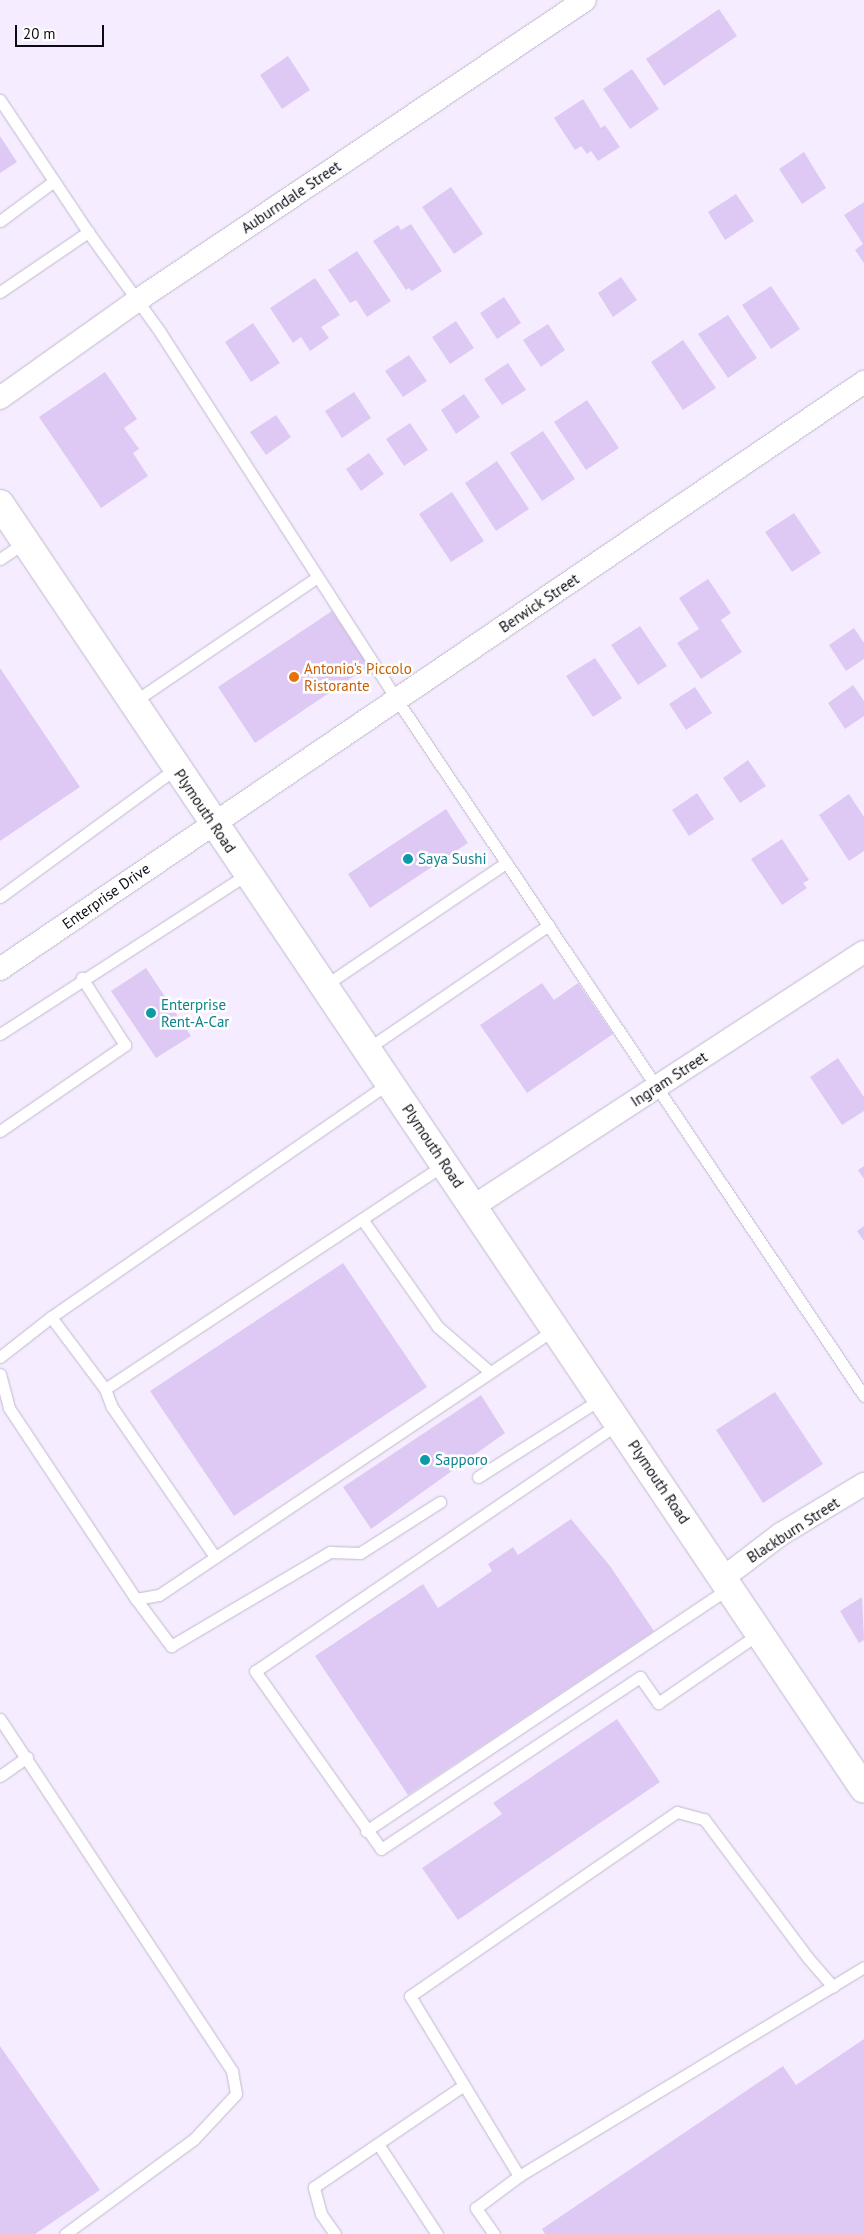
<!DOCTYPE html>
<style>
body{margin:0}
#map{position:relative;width:864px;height:2234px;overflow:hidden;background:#f5edff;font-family:"PT Sans",sans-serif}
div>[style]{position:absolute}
.building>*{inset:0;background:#dec9f5}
.roads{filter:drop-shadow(0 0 1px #c2b8cd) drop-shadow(0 0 1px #c2b8cd)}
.lane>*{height:11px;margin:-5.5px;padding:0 5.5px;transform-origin:5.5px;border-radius:5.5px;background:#fff}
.street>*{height:22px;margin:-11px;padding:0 11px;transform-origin:11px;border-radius:11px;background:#fff}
.secondary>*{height:28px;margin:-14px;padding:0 14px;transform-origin:14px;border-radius:14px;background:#fff}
.dots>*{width:14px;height:14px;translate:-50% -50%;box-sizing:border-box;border:2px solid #fff;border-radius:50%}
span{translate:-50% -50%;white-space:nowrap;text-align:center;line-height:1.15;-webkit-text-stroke:5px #fff;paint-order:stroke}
.street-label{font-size:15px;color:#0d0a11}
.food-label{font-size:15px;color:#c56008}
.left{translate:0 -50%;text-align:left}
.culture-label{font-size:15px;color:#0d838f}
.scale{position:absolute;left:15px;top:25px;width:89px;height:22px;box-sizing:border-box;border:2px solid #0d0a11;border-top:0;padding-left:6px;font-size:15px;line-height:18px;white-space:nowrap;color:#0d0a11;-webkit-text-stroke:4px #fff;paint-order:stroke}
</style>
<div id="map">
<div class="building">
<div style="clip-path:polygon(719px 9px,737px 36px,664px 86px,646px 59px)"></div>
<div style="clip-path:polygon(288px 56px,310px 90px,282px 109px,260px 75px)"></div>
<div style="clip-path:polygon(632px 69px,659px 109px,630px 129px,603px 89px)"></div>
<div style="clip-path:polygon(583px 99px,601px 128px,605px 125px,620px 147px,598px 161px,591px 151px,587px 154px,581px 146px,575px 150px,554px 118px)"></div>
<div style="clip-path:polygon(0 136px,17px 162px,0 173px)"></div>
<div style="clip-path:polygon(804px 152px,826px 188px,802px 204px,779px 169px)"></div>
<div style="clip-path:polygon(451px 187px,483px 234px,454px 254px,422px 207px)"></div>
<div style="clip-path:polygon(736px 194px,754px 221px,725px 240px,708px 212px)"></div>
<div style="clip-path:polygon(864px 202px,864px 263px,855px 250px,863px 244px,844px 215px)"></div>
<div style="clip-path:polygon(411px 224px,442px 271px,412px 291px,409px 288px,406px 290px,373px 241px,398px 225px,401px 230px)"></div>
<div style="clip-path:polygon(357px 251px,391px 301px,367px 317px,356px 300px,350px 303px,328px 270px)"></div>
<div style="clip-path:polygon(621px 277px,637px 300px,613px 317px,598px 293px)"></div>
<div style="clip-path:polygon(315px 278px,340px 315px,321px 327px,329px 338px,310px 351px,301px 337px,293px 343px,270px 308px)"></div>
<div style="clip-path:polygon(771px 286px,800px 329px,771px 349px,742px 305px)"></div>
<div style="clip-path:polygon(504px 297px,521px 323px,497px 339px,480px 313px)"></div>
<div style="clip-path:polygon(728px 315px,757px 358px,728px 378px,698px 334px)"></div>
<div style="clip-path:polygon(456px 321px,474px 348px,450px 364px,432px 337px)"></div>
<div style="clip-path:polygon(253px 323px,280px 363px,251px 382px,225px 342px)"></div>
<div style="clip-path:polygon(548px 324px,565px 350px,541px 367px,523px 340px)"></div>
<div style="clip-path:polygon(683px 340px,716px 388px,683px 410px,651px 362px)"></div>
<div style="clip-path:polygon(409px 355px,427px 381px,403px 397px,385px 371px)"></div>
<div style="clip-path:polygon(508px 363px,526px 390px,502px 405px,484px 379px)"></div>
<div style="clip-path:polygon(105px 372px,137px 419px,124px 428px,139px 449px,133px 453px,148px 476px,101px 508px,39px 417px)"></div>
<div style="clip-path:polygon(354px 392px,371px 418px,342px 438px,325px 411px)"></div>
<div style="clip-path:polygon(464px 394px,480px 417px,456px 434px,441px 410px)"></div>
<div style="clip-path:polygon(587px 400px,619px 448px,586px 470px,554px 422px)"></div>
<div style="clip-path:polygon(276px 415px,291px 437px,266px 455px,250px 432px)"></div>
<div style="clip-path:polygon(410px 423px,428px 450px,404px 466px,386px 439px)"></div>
<div style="clip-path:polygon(543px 431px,575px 479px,542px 501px,510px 453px)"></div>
<div style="clip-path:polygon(369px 453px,384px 474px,361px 491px,346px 469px)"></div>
<div style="clip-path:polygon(497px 461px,529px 509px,496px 531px,465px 483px)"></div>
<div style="clip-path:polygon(452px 492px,484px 541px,451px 562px,419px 514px)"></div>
<div style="clip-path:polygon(794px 513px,821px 553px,792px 572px,765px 532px)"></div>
<div style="clip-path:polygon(708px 579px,731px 613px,721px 620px,742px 652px,701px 679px,677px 643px,699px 629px,679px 598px)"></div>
<div style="clip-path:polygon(332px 611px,369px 666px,255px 743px,218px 687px)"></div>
<div style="clip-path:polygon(640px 626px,667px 666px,638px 685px,611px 645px)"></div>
<div style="clip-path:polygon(854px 628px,864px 643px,864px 659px,846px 671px,829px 645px)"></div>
<div style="clip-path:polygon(595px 658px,622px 698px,593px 717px,566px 676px)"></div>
<div style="clip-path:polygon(0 668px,80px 787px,0 841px)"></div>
<div style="clip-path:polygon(853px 685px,864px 701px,864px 716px,845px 729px,828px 703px)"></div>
<div style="clip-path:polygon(695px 687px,712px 713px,686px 730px,669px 704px)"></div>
<div style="clip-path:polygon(748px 760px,766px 786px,740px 803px,723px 778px)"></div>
<div style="clip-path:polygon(697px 793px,714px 819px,689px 836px,672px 810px)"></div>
<div style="clip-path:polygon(849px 794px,864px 817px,864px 851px,849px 861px,819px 815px)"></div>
<div style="clip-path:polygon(446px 809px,468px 843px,370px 908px,348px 874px)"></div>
<div style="clip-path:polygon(782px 839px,809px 880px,803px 883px,807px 888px,782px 905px,751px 859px)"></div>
<div style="clip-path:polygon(146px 968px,191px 1036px,156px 1058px,111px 991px)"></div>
<div style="clip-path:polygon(542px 983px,554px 1000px,578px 983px,613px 1034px,527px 1093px,480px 1025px)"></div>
<div style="clip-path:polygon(838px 1058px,864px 1097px,864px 1111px,842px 1125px,810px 1077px)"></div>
<div style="clip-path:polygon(864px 1166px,864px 1179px,858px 1170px)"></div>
<div style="clip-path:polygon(864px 1226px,864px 1241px,857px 1231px)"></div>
<div style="clip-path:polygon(343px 1263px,427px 1387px,234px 1516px,150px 1391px)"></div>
<div style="clip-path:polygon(775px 1392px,823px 1464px,763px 1503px,716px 1430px)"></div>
<div style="clip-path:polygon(481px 1395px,505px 1433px,371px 1529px,343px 1487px)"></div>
<div style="clip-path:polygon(571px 1519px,610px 1566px,654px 1631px,408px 1795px,315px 1656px,423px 1584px,438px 1608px,492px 1571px,488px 1564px,513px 1547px,518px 1555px)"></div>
<div style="clip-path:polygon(862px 1597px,864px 1640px,859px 1643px,840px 1611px)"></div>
<div style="clip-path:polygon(617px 1719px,660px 1782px,458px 1920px,422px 1868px,502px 1814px,493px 1803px)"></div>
<div style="clip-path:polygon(864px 2039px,864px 2234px,545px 2234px,542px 2229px,783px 2066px,796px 2085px)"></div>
<div style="clip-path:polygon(0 2046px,100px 2190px,35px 2234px,0 2234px)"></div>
</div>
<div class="roads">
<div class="lane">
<div style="left:0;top:100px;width:159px;rotate:56.3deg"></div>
<div style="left:88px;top:232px;width:123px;rotate:54.2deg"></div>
<div style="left:160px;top:332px;width:438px;rotate:57.2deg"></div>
<div style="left:397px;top:700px;width:838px;rotate:56.14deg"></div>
<div style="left:0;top:221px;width:67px;rotate:-36.5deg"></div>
<div style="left:0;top:292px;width:107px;rotate:-34.3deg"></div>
<div style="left:0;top:559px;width:30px;rotate:-34deg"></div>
<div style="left:132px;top:703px;width:222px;rotate:-34.2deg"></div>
<div style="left:0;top:897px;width:218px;rotate:-36.2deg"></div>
<div style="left:324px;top:986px;width:220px;rotate:-34.1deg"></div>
<div style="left:0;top:1034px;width:294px;rotate:-32.9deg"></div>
<div style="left:367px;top:1049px;width:220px;rotate:-34.3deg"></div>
<div style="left:0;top:1131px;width:152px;rotate:-34.5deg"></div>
<div style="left:125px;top:1045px;width:80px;rotate:-122.7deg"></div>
<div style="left:362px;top:1219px;width:132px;rotate:54.9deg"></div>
<div style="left:438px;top:1327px;width:69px;rotate:40.9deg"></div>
<div style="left:51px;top:1317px;width:90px;rotate:53.1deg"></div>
<div style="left:105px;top:1389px;width:19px;rotate:69deg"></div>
<div style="left:112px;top:1407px;width:182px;rotate:55.5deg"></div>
<div style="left:0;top:1357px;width:65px;rotate:-38.1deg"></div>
<div style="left:51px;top:1317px;width:411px;rotate:-34.7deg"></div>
<div style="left:0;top:1374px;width:35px;rotate:75deg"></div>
<div style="left:9px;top:1408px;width:229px;rotate:56.4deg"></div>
<div style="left:136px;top:1599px;width:59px;rotate:53.3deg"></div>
<div style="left:171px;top:1646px;width:185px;rotate:-30.6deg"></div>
<div style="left:330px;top:1552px;width:30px;rotate:2deg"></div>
<div style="left:360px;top:1553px;width:95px;rotate:-32.5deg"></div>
<div style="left:105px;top:1389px;width:408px;rotate:-33.5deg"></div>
<div style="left:619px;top:1423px;width:440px;rotate:145.7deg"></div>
<div style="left:255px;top:1671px;width:218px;rotate:54.7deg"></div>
<div style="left:381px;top:1849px;width:311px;rotate:-33.6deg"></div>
<div style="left:640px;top:1677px;width:32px;rotate:55deg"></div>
<div style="left:658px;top:1703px;width:124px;rotate:-34.5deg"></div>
<div style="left:478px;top:1477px;width:147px;rotate:-32.5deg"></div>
<div style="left:136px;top:1599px;width:23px;rotate:-10deg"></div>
<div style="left:159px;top:1595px;width:477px;rotate:-33.9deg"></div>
<div style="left:0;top:1719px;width:422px;rotate:56.6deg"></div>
<div style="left:232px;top:2071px;width:23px;rotate:80deg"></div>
<div style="left:236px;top:2094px;width:62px;rotate:133deg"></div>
<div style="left:194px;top:2139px;width:160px;rotate:143.6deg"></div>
<div style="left:0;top:1776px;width:33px;rotate:-35deg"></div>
<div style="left:366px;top:1831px;width:437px;rotate:-33.8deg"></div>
<div style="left:378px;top:2144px;width:108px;rotate:56.8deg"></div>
<div style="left:519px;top:2176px;width:210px;rotate:-121.2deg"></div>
<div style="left:410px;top:1996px;width:324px;rotate:-34.6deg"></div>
<div style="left:677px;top:1812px;width:28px;rotate:15deg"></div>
<div style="left:704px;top:1819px;width:174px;rotate:53.2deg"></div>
<div style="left:808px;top:1958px;width:38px;rotate:49deg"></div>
<div style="left:335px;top:2234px;width:24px;rotate:-125deg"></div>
<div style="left:321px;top:2214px;width:28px;rotate:-105deg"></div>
<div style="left:314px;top:2187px;width:181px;rotate:-34.2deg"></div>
<div style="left:494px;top:2234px;width:32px;rotate:-125deg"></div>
<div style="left:476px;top:2208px;width:54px;rotate:-36.7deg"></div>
<div style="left:519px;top:2176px;width:403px;rotate:-31.2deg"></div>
</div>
<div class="street">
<div style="left:0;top:398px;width:169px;rotate:-35.4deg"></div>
<div style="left:138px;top:300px;width:538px;rotate:-33.87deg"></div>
<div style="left:0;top:969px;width:1045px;rotate:-34.19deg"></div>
<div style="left:474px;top:1206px;width:465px;rotate:-33.1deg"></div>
<div style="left:723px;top:1578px;width:73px;rotate:-37.2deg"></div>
<div style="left:781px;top:1534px;width:97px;rotate:-31.1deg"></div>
</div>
<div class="secondary">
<div style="left:0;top:504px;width:1548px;rotate:56.08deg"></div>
</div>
</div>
<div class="dots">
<div style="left:294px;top:677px;background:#e8710a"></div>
<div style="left:408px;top:859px;background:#0f9aa8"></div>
<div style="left:151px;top:1013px;background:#0f9aa8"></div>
<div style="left:425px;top:1460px;background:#0f9aa8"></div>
</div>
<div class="street-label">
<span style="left:291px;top:197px;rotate:-34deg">Auburndale Street</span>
<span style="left:539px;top:603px;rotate:-34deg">Berwick Street</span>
<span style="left:205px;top:811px;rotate:56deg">Plymouth Road</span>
<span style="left:106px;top:896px;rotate:-35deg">Enterprise Drive</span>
<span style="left:669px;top:1079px;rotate:-33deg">Ingram Street</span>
<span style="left:433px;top:1146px;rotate:56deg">Plymouth Road</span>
<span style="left:659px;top:1482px;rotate:56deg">Plymouth Road</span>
<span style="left:793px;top:1530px;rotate:-33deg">Blackburn Street</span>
</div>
<div class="food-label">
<span class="left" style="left:304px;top:677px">Antonio's Piccolo<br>Ristorante</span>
</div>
<div class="culture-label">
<span class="left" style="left:418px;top:859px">Saya Sushi</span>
<span class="left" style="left:161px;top:1013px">Enterprise<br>Rent-A-Car</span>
<span class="left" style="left:435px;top:1460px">Sapporo</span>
</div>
<div class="scale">20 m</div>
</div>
